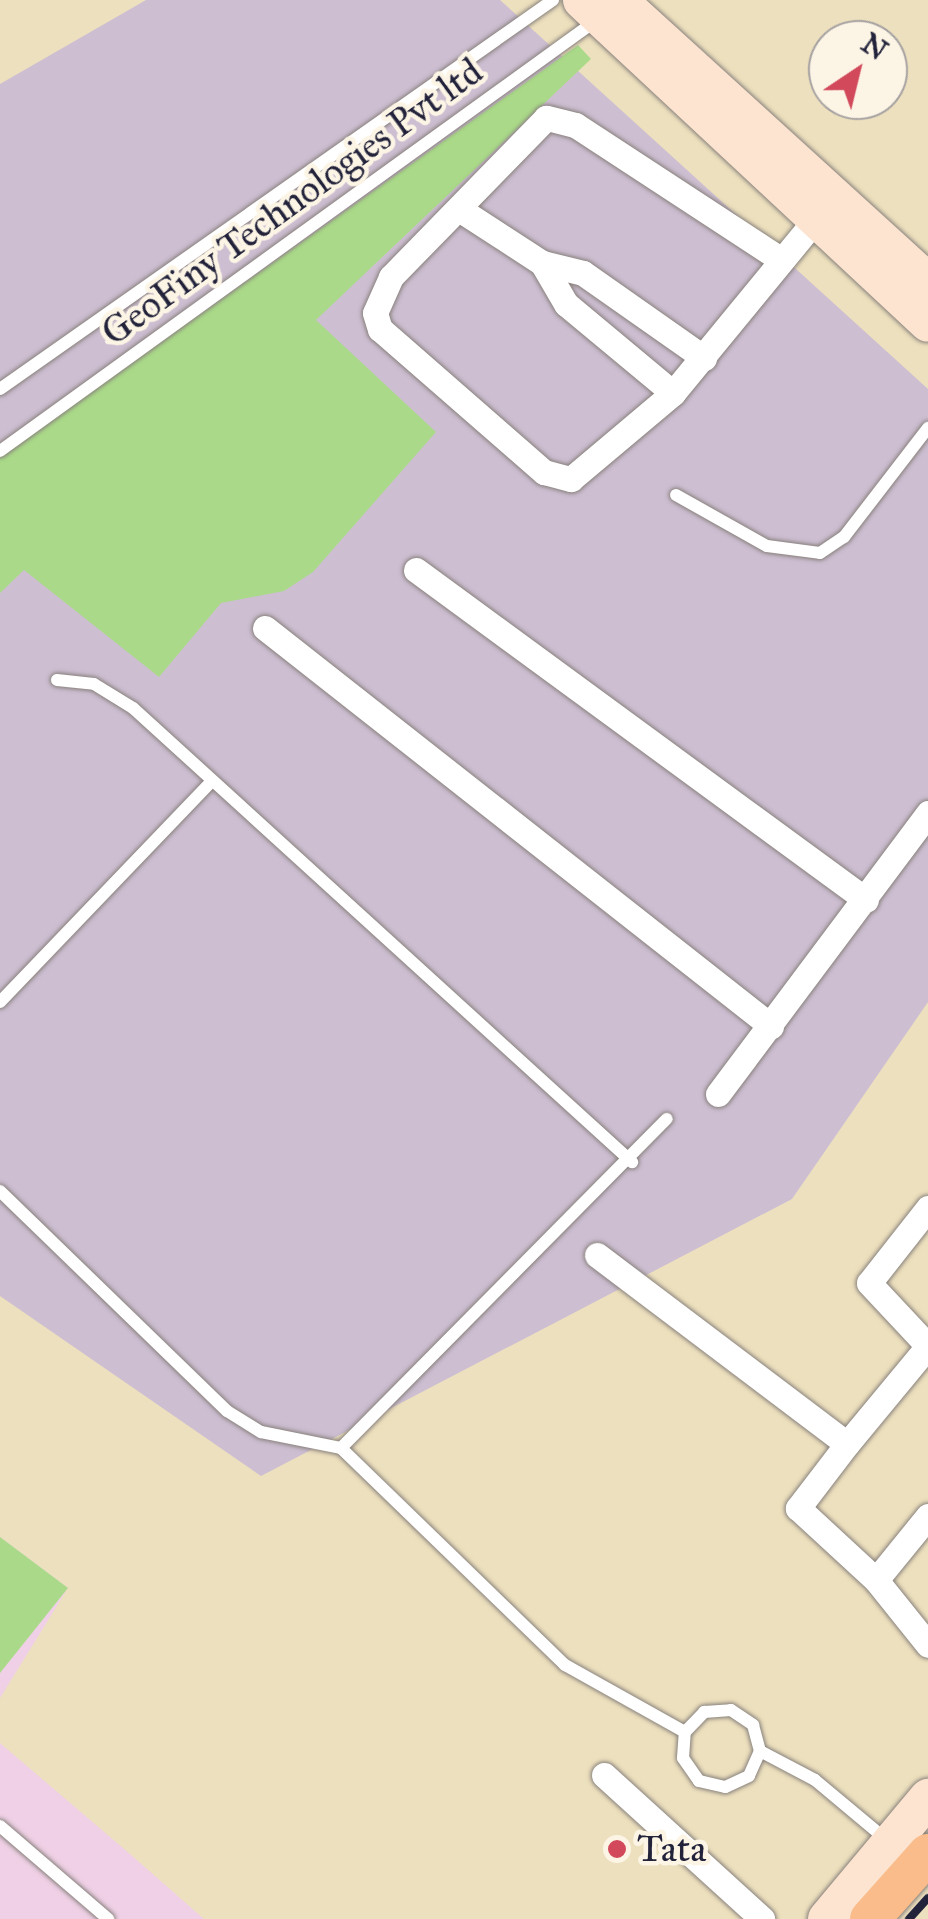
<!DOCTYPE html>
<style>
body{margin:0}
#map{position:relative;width:928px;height:1919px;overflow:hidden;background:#ede0be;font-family:"IM FELL Great Primer",serif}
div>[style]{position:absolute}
.built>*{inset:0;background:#efd0e6}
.industrial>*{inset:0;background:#cdbed2}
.green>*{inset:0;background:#aada89}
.roads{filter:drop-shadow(0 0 2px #88817c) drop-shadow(0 0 2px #88817c)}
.lane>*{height:12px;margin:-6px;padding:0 6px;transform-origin:6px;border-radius:6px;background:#fff}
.street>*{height:25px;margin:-12.5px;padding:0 12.5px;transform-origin:12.5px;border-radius:12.5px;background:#fff}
.secondary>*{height:38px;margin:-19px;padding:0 19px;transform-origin:19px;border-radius:19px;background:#fde4d0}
.primary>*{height:40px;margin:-20px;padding:0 20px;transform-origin:20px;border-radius:20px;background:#f9bc8a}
.rail>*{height:8px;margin:-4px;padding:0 4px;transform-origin:4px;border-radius:4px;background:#22223b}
.dots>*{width:28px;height:28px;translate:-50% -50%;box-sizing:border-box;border:5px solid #fcf5e5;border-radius:50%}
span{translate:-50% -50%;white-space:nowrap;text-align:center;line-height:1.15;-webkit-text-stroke:9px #fcf5e5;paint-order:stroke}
.street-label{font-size:38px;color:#22223b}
.poi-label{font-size:38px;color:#22223b}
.left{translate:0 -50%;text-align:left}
.north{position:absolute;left:808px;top:20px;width:100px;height:100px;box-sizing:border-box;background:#fcf5e5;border:2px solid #a5a1a1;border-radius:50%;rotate:35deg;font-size:28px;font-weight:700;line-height:40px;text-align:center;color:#22223b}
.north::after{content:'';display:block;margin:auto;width:35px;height:45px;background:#d1495b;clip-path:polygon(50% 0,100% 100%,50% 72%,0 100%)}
</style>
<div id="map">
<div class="built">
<div style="clip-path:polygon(0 1537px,68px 1588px,0 1698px)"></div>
<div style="clip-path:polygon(0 1743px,130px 1854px,204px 1919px,0 1919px)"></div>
</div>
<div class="industrial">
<div style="clip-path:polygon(146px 0,500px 0,928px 389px,928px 1002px,792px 1199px,261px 1476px,0 1296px,0 84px)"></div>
</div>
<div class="green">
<div style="clip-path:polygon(578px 45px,591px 59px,316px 320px,436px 432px,313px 572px,284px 591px,221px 603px,159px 677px,24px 570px,0 593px,0 457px)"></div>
<div style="clip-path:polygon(0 1537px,68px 1588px,0 1673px)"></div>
</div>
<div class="roads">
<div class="lane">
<div style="left:0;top:389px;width:676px;rotate:-35.12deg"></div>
<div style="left:0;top:451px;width:738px;rotate:-35.84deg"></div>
<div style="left:676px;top:495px;width:104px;rotate:29.3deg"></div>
<div style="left:767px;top:546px;width:53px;rotate:7.5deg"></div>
<div style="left:820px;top:553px;width:29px;rotate:-34deg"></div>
<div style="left:844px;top:537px;width:138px;rotate:-52.4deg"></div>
<div style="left:57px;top:680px;width:37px;rotate:6deg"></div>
<div style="left:94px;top:684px;width:46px;rotate:31.6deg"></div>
<div style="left:133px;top:708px;width:675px;rotate:42.3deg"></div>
<div style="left:0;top:1002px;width:305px;rotate:-46.2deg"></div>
<div style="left:0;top:1191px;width:316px;rotate:44.1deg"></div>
<div style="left:227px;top:1411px;width:40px;rotate:32deg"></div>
<div style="left:261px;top:1432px;width:82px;rotate:11.3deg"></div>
<div style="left:341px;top:1448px;width:312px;rotate:44.1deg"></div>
<div style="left:565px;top:1665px;width:137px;rotate:29.2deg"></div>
<div style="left:341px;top:1448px;width:463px;rotate:-45.3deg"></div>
<div style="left:760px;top:1751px;width:27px;rotate:114deg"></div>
<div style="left:749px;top:1776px;width:26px;rotate:155deg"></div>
<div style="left:725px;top:1787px;width:27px;rotate:-167deg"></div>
<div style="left:699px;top:1781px;width:28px;rotate:-125deg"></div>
<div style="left:683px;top:1758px;width:26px;rotate:-86deg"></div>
<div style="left:685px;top:1732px;width:28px;rotate:-46deg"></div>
<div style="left:704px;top:1712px;width:27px;rotate:-4deg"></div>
<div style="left:731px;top:1710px;width:27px;rotate:34deg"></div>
<div style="left:753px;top:1725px;width:27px;rotate:75deg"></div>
<div style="left:760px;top:1751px;width:62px;rotate:27.8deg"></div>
<div style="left:815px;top:1780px;width:95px;rotate:39.9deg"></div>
<div style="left:0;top:1826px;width:143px;rotate:40.7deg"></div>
</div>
<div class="street">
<div style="left:459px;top:209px;width:99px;rotate:33deg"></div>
<div style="left:777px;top:257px;width:241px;rotate:-146.8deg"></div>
<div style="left:575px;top:125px;width:30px;rotate:-166deg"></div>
<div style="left:546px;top:118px;width:222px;rotate:134.3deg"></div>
<div style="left:391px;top:277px;width:39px;rotate:114deg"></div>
<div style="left:375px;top:313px;width:17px;rotate:73deg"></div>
<div style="left:380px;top:329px;width:218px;rotate:41.1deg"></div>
<div style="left:544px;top:472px;width:28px;rotate:15deg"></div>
<div style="left:571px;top:479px;width:133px;rotate:-40.1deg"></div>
<div style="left:673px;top:393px;width:219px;rotate:-50.6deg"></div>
<div style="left:673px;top:393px;width:139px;rotate:-140.2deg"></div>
<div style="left:566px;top:304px;width:48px;rotate:-120.3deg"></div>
<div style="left:542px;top:263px;width:42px;rotate:13.7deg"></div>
<div style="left:583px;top:273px;width:148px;rotate:35.1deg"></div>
<div style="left:416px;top:570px;width:558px;rotate:36.25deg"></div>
<div style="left:265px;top:628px;width:644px;rotate:38.19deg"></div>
<div style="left:718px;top:1094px;width:351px;rotate:-53.2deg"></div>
<div style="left:928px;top:1208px;width:95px;rotate:128.2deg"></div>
<div style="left:869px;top:1283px;width:86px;rotate:46.9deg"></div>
<div style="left:597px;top:1255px;width:313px;rotate:37.1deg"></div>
<div style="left:847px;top:1444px;width:81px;rotate:127.4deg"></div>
<div style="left:798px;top:1508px;width:106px;rotate:42.7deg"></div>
<div style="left:847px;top:1444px;width:127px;rotate:-50.4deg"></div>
<div style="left:928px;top:1516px;width:82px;rotate:129.1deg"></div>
<div style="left:876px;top:1580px;width:83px;rotate:51.3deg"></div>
<div style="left:604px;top:1775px;width:214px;rotate:42.3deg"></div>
</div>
<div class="secondary">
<div style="left:582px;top:0;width:473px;rotate:43deg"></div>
<div style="left:618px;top:0;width:419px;rotate:42.3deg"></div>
<div style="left:827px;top:1919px;width:158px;rotate:-50.1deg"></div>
</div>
<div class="primary">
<div style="left:870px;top:1919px;width:87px;rotate:-48.3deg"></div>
</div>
</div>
<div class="rail">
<div style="left:909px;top:1919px;width:28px;rotate:-48deg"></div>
</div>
<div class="dots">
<div style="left:617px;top:1849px;background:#d1495b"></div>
</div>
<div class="street-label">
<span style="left:292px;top:202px;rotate:-36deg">GeoFiny Technologies Pvt ltd</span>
</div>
<div class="poi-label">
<span class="left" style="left:637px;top:1849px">Tata</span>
</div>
<div class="north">N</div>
</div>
